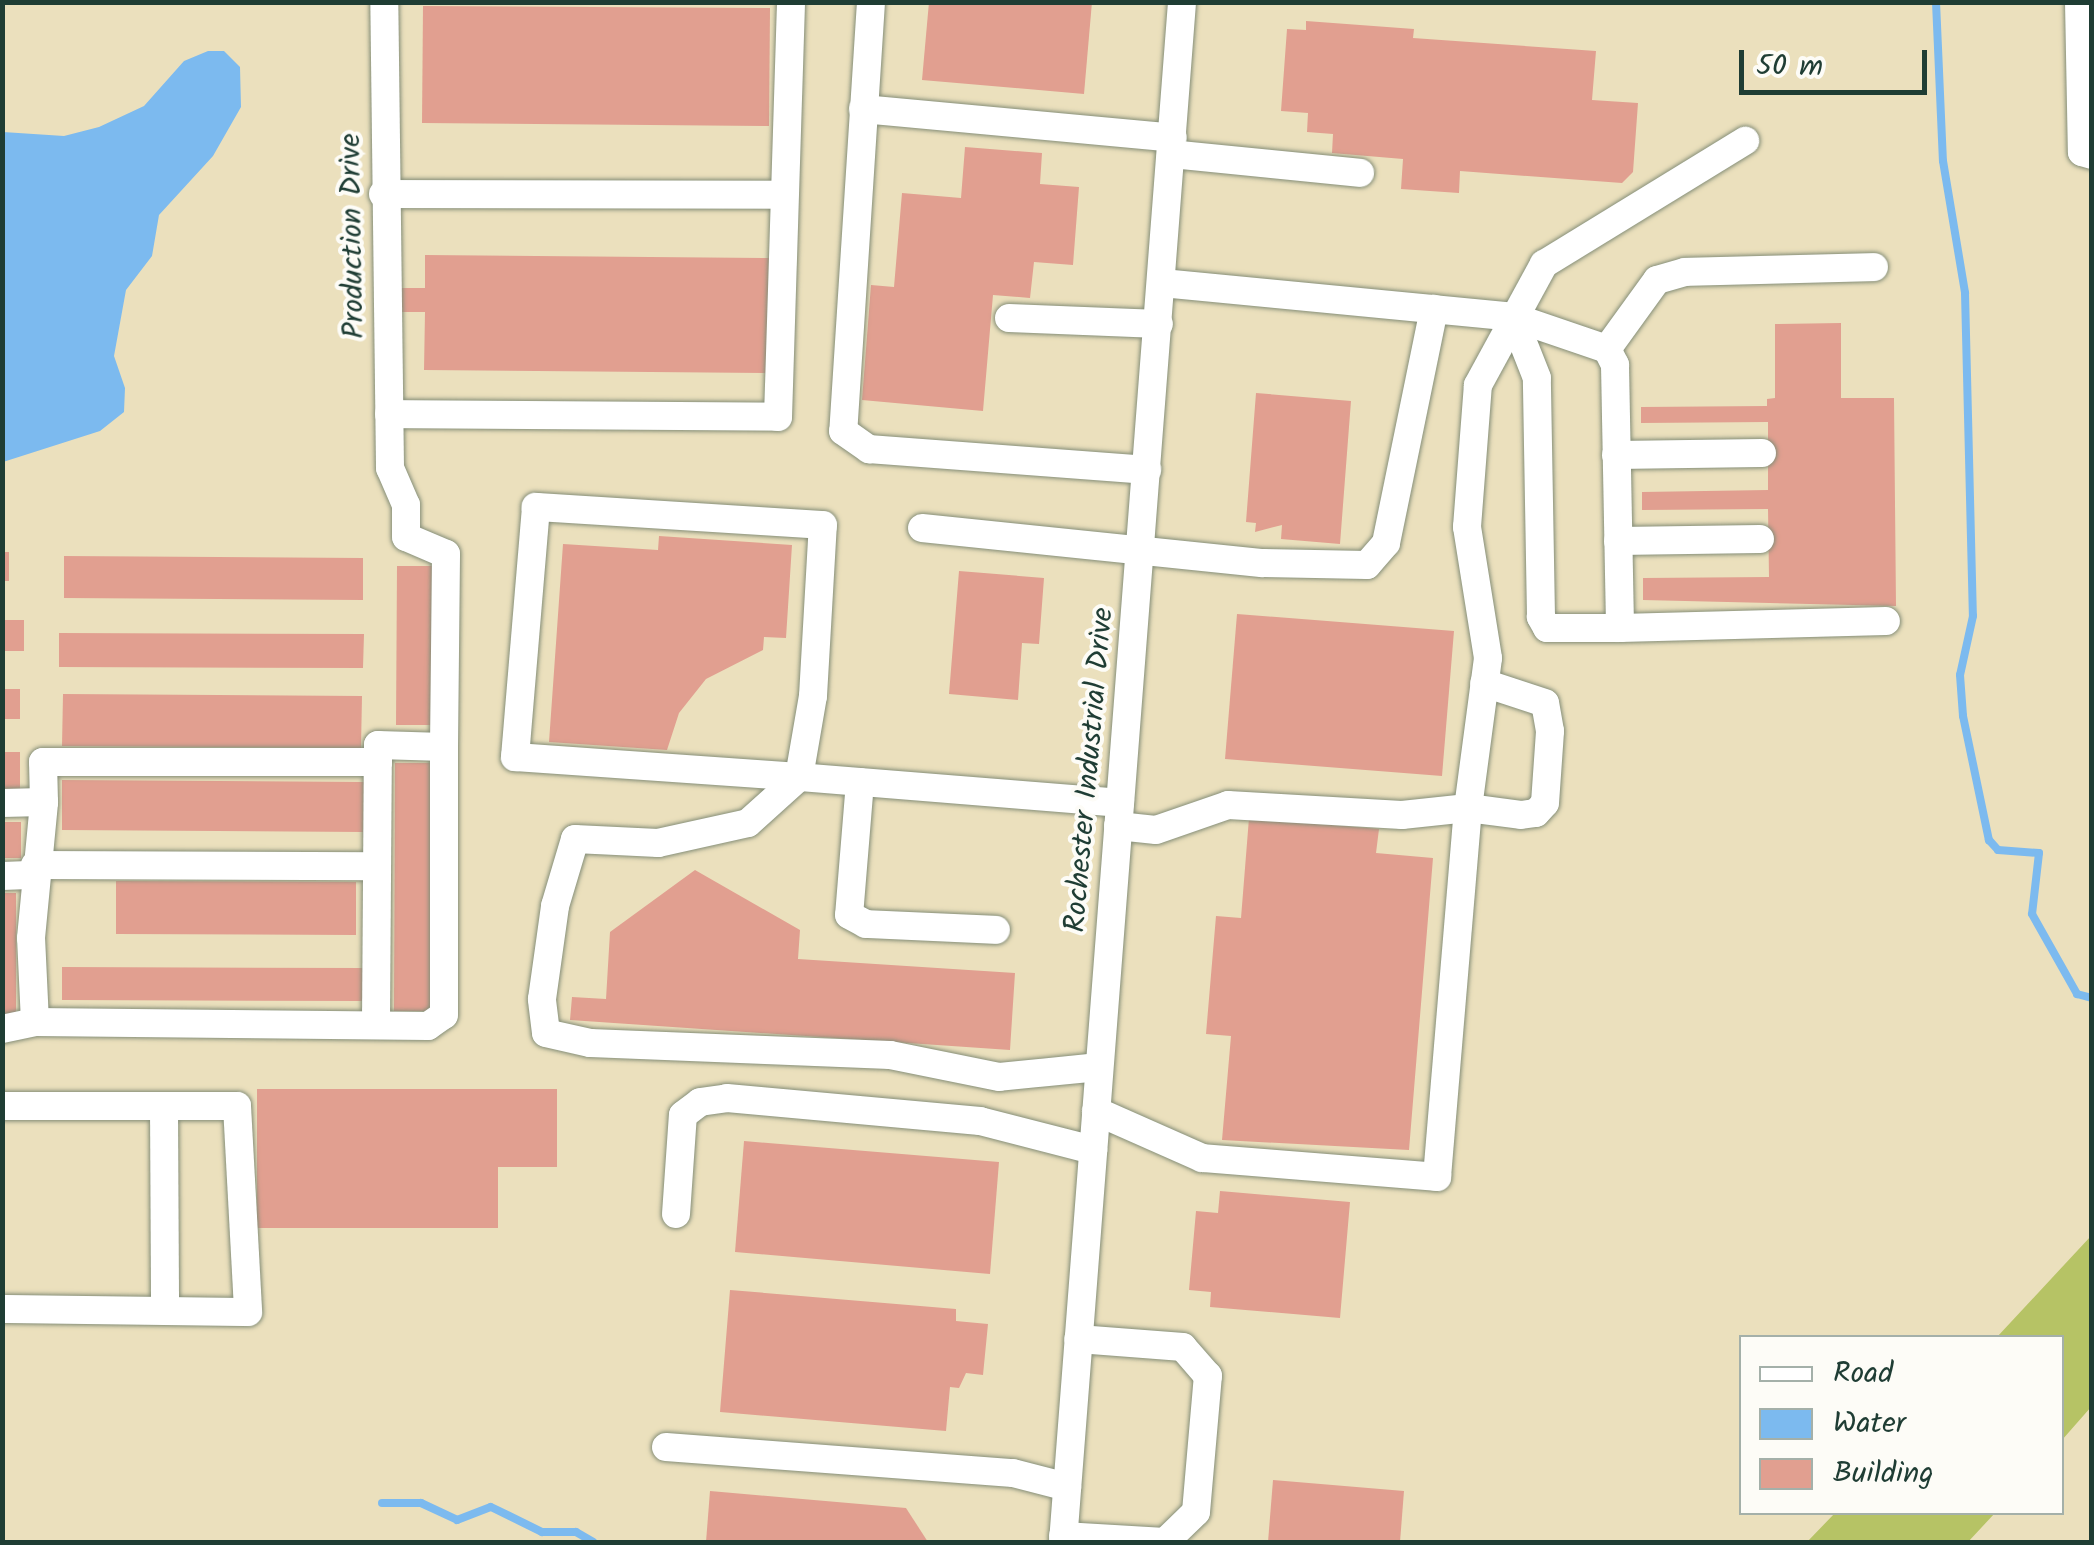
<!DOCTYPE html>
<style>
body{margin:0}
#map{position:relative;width:2094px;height:1545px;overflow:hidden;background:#ebe0bd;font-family:Kalam,sans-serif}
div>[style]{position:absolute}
.green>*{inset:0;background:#b6c365}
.water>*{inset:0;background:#7cbaef}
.stream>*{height:8px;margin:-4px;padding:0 4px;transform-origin:4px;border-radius:4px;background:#7cbaef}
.building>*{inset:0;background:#e19f90}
.roads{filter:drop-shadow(0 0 2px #858e78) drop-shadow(0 0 2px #858e78)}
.minor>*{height:28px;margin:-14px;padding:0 14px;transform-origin:14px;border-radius:14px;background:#fff}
span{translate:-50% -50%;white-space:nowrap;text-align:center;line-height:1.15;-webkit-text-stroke:8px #fdfcf7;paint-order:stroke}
.street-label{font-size:30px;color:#1f3d34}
.frame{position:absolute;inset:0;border:5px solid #1f3d34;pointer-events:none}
.legend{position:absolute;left:1739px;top:1335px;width:325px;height:180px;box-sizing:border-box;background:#fdfcf7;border:2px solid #a4b0a9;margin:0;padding:12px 18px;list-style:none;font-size:30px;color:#1f3d34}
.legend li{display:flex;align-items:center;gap:20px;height:50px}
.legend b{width:50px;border:2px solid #a4b0a9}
.scale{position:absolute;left:1739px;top:50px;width:188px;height:45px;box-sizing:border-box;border:5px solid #1f3d34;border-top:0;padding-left:12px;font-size:30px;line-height:35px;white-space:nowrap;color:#1f3d34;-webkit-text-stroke:8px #fdfcf7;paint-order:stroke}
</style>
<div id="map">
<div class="green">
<div style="clip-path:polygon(2091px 1236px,2091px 1407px,2062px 1440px,2062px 1338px,1997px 1337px)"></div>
<div style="clip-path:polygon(1835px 1513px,1835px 1512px,1995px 1513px,1968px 1542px,1807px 1542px)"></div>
</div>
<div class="water">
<div style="clip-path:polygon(208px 51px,224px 51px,240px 67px,241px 107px,213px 156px,159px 215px,152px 256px,126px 290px,114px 356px,125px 388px,124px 412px,100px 431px,3px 462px,3px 132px,64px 136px,99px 127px,144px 106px,184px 61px)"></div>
</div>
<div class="stream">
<div style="left:1936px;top:2px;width:159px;rotate:87.5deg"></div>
<div style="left:1943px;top:161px;width:134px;rotate:80.5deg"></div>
<div style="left:1965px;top:293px;width:323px;rotate:88.6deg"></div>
<div style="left:1973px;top:616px;width:60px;rotate:102.4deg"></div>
<div style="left:1960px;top:675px;width:41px;rotate:85.8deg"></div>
<div style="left:1963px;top:716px;width:127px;rotate:78.2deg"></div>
<div style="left:1989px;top:840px;width:13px;rotate:48deg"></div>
<div style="left:1998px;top:850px;width:41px;rotate:4.2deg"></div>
<div style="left:2039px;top:853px;width:61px;rotate:96.5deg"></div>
<div style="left:2032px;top:914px;width:92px;rotate:60.6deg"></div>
<div style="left:2077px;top:994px;width:16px;rotate:15deg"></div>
<div style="left:382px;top:1503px;width:39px"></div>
<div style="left:421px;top:1503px;width:40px;rotate:25deg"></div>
<div style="left:457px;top:1520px;width:36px;rotate:-21deg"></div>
<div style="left:491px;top:1507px;width:57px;rotate:26.1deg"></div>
<div style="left:542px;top:1532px;width:34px"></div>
<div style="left:576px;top:1532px;width:20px;rotate:30deg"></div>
</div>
<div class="building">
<div style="clip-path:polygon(929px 2px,1092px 2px,1084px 94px,922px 80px)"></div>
<div style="clip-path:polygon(423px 6px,770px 8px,769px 126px,422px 123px)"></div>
<div style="clip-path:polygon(1306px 21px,1414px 29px,1413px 38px,1596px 51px,1592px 100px,1638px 103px,1633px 172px,1622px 183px,1460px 171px,1459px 193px,1401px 189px,1403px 159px,1332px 153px,1333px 134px,1307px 132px,1308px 113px,1281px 111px,1287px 29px,1306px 30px)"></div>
<div style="clip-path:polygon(965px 147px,1042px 153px,1040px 184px,1079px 187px,1073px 265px,1034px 262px,1030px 298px,993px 295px,983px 411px,862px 400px,871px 285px,894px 287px,902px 193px,961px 198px)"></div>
<div style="clip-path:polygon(425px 255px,771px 258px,770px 373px,424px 370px,425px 312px,400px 312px,400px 288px,425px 288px)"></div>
<div style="clip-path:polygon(1841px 323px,1841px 398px,1894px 398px,1896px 606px,1643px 600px,1643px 578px,1769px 577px,1768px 509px,1642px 510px,1642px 492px,1768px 490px,1768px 422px,1641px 423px,1641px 407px,1767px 406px,1767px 399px,1775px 398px,1775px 324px)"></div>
<div style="clip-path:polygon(1256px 393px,1351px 401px,1340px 544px,1281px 539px,1282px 525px,1255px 532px,1256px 523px,1246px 522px)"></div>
<div style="clip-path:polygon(659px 536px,792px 545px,786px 638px,764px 637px,763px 650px,706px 679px,679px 713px,667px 750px,549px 742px,563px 544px,658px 550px)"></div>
<div style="clip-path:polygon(2px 552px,9px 552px,9px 581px,2px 581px)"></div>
<div style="clip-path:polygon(64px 556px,363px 558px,363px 600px,64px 598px)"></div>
<div style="clip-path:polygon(397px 566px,432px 566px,431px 725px,396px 725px)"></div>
<div style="clip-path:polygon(959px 571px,1044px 578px,1039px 644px,1022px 643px,1018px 700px,949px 694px)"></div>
<div style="clip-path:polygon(1237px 614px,1454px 631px,1442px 776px,1225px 759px)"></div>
<div style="clip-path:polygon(2px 620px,24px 620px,24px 651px,2px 651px)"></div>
<div style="clip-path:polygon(59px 633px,364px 634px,363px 668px,59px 667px)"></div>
<div style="clip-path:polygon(2px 689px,20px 689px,20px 719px,2px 719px)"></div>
<div style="clip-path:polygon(63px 694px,362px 696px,361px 748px,62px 746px)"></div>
<div style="clip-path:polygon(2px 752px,20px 752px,20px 789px,2px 789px)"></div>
<div style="clip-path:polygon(395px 763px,431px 763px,430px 1011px,394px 1011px)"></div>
<div style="clip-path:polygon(62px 780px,364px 782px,363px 832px,62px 830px)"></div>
<div style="clip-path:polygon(1249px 818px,1379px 829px,1376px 853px,1433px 858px,1409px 1150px,1222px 1140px,1231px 1036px,1206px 1034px,1216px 916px,1241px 918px)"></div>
<div style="clip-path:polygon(2px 822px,21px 822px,21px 858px,2px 858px)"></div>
<div style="clip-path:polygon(695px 870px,800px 930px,798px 959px,1015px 973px,1010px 1050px,570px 1020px,572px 997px,606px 999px,610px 932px)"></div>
<div style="clip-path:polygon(116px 881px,356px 882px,356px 935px,116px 934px)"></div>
<div style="clip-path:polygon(2px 893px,16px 893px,16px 1018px,2px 1018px)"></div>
<div style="clip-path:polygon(62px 967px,364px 968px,363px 1001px,62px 1000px)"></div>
<div style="clip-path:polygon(257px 1089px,557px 1089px,557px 1167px,498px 1167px,498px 1228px,257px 1228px)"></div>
<div style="clip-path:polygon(744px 1141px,999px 1162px,990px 1274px,735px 1252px)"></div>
<div style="clip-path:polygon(1220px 1191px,1350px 1202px,1340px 1318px,1210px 1307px,1211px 1292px,1189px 1290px,1196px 1211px,1218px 1213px)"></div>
<div style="clip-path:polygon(730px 1290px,956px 1309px,956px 1321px,988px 1324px,983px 1375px,966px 1373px,959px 1388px,950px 1387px,946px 1431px,720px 1412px)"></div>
<div style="clip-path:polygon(1273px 1480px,1404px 1491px,1400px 1542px,1268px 1542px)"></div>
<div style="clip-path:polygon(710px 1491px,906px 1508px,928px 1542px,706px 1542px)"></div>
</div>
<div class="roads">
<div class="minor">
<div style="left:871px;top:2px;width:430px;rotate:93.7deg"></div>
<div style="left:843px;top:431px;width:32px;rotate:35deg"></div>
<div style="left:869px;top:449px;width:279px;rotate:4.3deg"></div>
<div style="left:2079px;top:2px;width:150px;rotate:88.9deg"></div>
<div style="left:2082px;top:152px;width:10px;rotate:17deg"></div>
<div style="left:863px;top:109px;width:311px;rotate:5.3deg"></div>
<div style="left:1171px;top:154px;width:190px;rotate:5.7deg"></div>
<div style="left:383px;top:194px;width:401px;rotate:0.1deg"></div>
<div style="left:1162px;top:283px;width:353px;rotate:5.5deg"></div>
<div style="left:1513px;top:317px;width:99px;rotate:18.8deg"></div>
<div style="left:1607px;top:349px;width:18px;rotate:63deg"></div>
<div style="left:1615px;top:365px;width:263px;rotate:88.9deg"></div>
<div style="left:1620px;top:628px;width:73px;rotate:180deg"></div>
<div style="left:1547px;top:628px;width:13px;rotate:-119deg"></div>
<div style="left:1541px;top:617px;width:239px;rotate:-91deg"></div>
<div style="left:1537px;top:378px;width:66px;rotate:-111.5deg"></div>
<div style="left:1009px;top:318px;width:150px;rotate:2.3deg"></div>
<div style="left:1607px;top:349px;width:85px;rotate:-54.1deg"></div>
<div style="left:1657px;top:280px;width:29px;rotate:-16deg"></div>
<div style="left:1685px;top:272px;width:189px;rotate:-1.5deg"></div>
<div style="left:389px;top:414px;width:389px;rotate:0.4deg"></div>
<div style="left:778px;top:417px;width:415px;rotate:-88.2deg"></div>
<div style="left:1616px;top:455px;width:146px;rotate:-0.8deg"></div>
<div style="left:922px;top:528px;width:343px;rotate:5.9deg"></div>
<div style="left:1263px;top:563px;width:104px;rotate:1.1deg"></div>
<div style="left:1367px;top:565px;width:29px;rotate:-49deg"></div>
<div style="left:1386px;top:543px;width:239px;rotate:-78.4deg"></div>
<div style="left:1618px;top:541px;width:142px;rotate:-0.8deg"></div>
<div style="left:1620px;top:628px;width:266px;rotate:-1.5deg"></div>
<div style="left:860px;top:782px;width:133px;rotate:94.7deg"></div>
<div style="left:849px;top:915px;width:19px;rotate:28deg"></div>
<div style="left:866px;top:924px;width:130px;rotate:2.6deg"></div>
<div style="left:2px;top:803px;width:42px;rotate:-1.4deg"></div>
<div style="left:44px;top:802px;width:40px;rotate:-91.4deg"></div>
<div style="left:43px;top:762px;width:335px"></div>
<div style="left:378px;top:762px;width:17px;rotate:-90deg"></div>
<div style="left:378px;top:745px;width:66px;rotate:1.7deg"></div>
<div style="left:444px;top:747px;width:193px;rotate:-89.4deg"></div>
<div style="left:446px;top:554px;width:43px;rotate:-157deg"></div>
<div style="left:406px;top:537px;width:32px;rotate:-90deg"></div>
<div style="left:406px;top:505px;width:40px;rotate:-113.4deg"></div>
<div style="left:390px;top:468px;width:466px;rotate:-90.7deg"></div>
<div style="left:1118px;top:826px;width:38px;rotate:6deg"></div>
<div style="left:1156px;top:830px;width:76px;rotate:-19.1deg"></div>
<div style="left:1228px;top:805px;width:174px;rotate:3.3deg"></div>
<div style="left:1402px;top:815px;width:66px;rotate:-6.1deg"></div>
<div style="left:1468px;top:808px;width:151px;rotate:-82.4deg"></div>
<div style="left:1488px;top:658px;width:133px;rotate:-99.1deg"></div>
<div style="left:1467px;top:527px;width:142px;rotate:-85.6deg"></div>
<div style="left:1478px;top:385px;width:138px;rotate:-61.4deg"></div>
<div style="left:1544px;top:264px;width:236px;rotate:-31.5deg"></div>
<div style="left:35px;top:865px;width:342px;rotate:0.2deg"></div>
<div style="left:2px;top:876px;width:33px;rotate:-2deg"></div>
<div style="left:35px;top:1022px;width:84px;rotate:-92.7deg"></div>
<div style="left:31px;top:938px;width:137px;rotate:-84.5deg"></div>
<div style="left:376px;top:1022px;width:260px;rotate:-89.6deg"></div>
<div style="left:2px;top:1029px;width:34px;rotate:-12deg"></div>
<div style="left:35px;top:1022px;width:393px;rotate:0.6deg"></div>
<div style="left:428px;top:1026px;width:19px;rotate:-35deg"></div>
<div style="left:444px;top:1015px;width:268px;rotate:-90deg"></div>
<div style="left:1099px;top:1067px;width:100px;rotate:174.3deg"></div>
<div style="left:999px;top:1077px;width:111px;rotate:-168.6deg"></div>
<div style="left:890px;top:1055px;width:300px;rotate:-177.7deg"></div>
<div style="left:590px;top:1043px;width:45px;rotate:-167.2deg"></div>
<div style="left:546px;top:1033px;width:34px;rotate:-97deg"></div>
<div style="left:542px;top:999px;width:94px;rotate:-82deg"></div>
<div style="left:555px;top:906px;width:70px;rotate:-73.4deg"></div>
<div style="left:575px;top:839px;width:83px;rotate:2.8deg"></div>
<div style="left:658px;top:843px;width:92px;rotate:-12.5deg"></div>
<div style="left:748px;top:823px;width:69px;rotate:-42deg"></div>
<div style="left:799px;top:777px;width:82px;rotate:-80.2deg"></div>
<div style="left:813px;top:696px;width:171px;rotate:-86.7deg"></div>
<div style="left:823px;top:525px;width:288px;rotate:-176.4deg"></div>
<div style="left:536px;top:507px;width:251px;rotate:94.8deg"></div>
<div style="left:515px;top:757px;width:285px;rotate:4deg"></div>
<div style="left:799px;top:777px;width:322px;rotate:4.6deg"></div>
<div style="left:2px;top:1106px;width:235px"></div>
<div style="left:237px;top:1106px;width:206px;rotate:86.9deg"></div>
<div style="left:248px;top:1312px;width:246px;rotate:-179.3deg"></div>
<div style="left:164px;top:1106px;width:205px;rotate:89.7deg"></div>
<div style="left:1096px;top:1111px;width:116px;rotate:23.9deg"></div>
<div style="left:1202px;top:1158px;width:236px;rotate:4.6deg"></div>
<div style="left:1437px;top:1177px;width:370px;rotate:-85.2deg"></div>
<div style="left:1468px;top:808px;width:53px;rotate:7.5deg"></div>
<div style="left:1521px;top:815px;width:15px;rotate:-8deg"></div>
<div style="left:1536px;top:813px;width:13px;rotate:-48deg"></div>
<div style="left:1545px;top:803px;width:72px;rotate:-86deg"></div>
<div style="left:1550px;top:731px;width:28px;rotate:-100deg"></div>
<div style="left:1545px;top:703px;width:64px;rotate:-161.8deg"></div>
<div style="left:676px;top:1214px;width:99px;rotate:-86deg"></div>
<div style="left:683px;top:1115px;width:21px;rotate:-37deg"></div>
<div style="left:700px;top:1102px;width:27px;rotate:-8deg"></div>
<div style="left:727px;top:1098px;width:254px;rotate:5.2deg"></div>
<div style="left:980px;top:1121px;width:117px;rotate:14.4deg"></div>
<div style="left:666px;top:1447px;width:348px;rotate:4.3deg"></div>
<div style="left:1013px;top:1473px;width:56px;rotate:14.5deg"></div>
<div style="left:1063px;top:1536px;width:102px;rotate:3.4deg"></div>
<div style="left:1165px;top:1542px;width:43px;rotate:-44.1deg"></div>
<div style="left:1196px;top:1512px;width:137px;rotate:-85deg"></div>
<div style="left:1208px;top:1376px;width:38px;rotate:-131deg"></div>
<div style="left:1183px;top:1347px;width:105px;rotate:-175.6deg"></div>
<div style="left:1063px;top:1542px;width:1545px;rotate:-85.58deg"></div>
</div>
</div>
<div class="street-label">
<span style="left:353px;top:236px;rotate:-91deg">Production Drive</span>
<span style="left:1090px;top:770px;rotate:-85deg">Rochester Industrial Drive</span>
</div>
<div class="frame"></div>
<ul class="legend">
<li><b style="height:12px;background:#fff"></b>Road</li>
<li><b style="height:28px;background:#7cbaef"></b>Water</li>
<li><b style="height:28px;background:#e19f90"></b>Building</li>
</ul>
<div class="scale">50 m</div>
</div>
